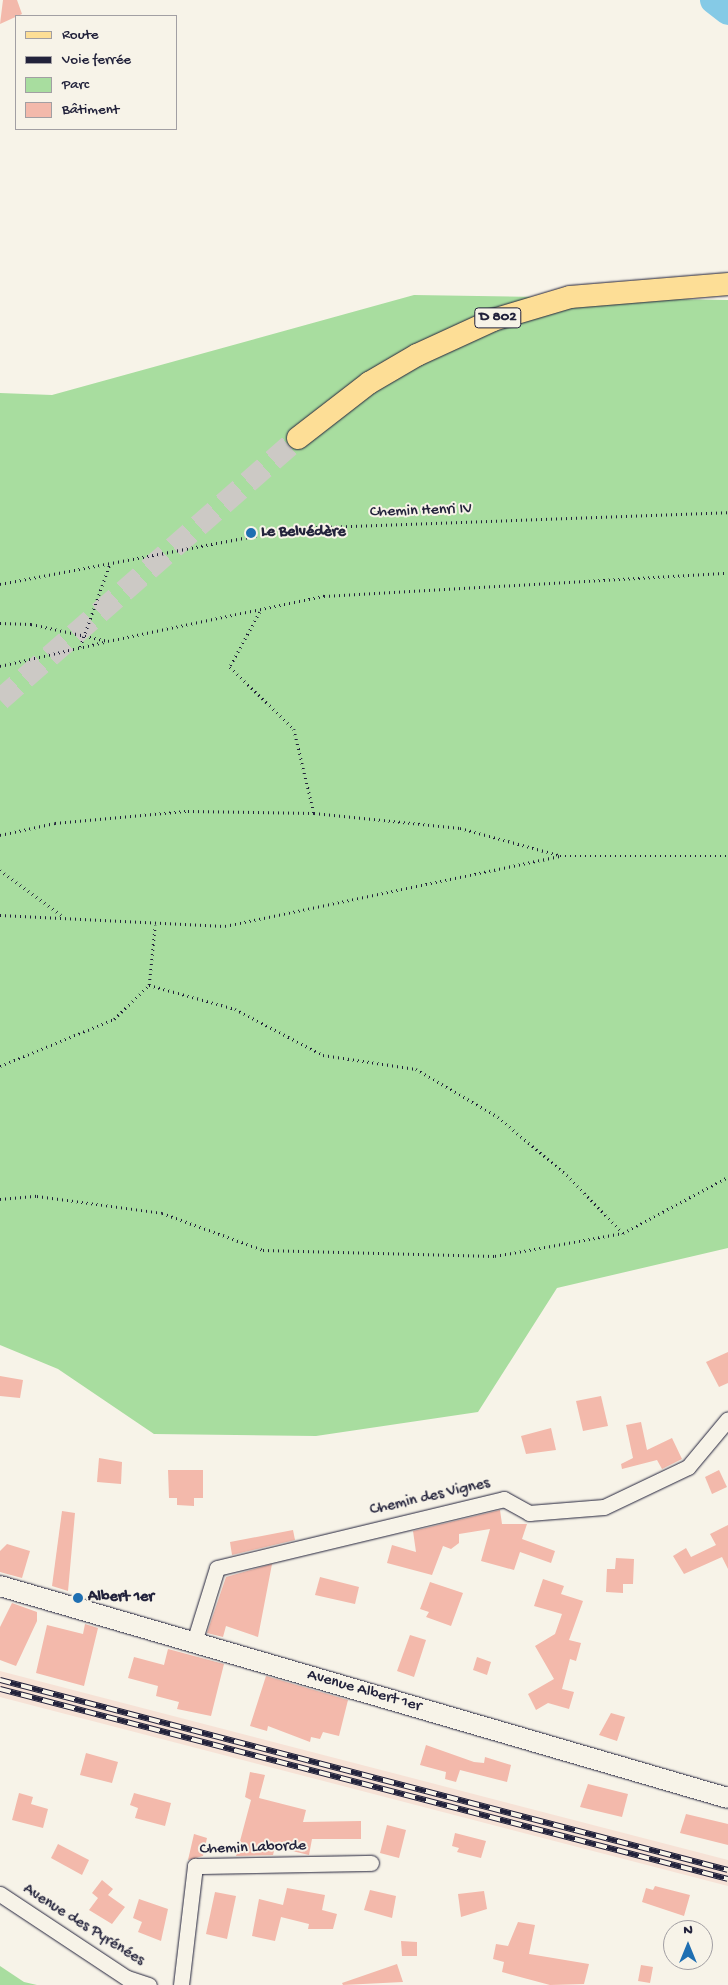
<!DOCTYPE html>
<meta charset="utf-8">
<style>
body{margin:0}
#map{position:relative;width:728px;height:1985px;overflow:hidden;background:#f7f3e8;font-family:"Gochi Hand",sans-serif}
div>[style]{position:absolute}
.built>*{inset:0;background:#f6e2d6}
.green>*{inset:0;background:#a8dd9f}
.river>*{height:28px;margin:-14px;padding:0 14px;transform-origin:14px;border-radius:14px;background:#85cae6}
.building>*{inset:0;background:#f3b9ab}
.primary-tunnel>*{height:22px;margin-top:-11px;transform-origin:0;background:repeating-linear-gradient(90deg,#ccc9c5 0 22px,transparent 0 33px)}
.path>*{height:2.5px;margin-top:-1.25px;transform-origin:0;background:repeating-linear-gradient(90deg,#22223b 0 1px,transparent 0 5px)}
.roads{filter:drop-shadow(0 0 1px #22223b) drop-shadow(0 0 1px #22223b)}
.minor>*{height:15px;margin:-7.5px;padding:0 7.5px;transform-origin:7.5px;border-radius:7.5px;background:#f7f3e8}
.secondary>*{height:20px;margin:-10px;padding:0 10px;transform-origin:10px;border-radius:10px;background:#f7f3e8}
.primary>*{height:22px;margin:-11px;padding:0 11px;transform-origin:11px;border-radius:11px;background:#fdde96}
.rail>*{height:5.5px;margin-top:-2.75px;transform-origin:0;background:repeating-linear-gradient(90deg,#f7f3e8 0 11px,#22223b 0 22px);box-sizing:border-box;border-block:1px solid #22223b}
.dots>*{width:14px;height:14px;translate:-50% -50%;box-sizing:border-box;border:2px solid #f7f3e8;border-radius:50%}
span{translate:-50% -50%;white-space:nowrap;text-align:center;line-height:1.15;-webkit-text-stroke:4px #f7f3e8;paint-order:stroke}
.shield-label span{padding:1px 4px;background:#f7f3e8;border:1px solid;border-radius:4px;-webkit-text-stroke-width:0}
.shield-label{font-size:15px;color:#22223b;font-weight:700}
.street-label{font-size:16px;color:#22223b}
.poi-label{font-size:16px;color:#22223b;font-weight:700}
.left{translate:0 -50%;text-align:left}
.legend{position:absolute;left:15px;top:15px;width:162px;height:115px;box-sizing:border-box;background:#f7f3e8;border:1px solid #a29fa3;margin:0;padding:6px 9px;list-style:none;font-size:15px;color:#22223b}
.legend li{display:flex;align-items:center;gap:10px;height:25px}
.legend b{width:25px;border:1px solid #a29fa3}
.north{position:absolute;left:663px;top:1920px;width:50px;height:50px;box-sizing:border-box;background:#f7f3e8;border:1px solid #a29fa3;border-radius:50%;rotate:0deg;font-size:14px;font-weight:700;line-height:20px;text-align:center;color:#22223b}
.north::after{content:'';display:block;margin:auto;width:18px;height:22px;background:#1f6fb2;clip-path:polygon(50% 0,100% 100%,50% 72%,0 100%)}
</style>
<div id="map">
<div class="built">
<div style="clip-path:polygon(0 1671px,728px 1860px,728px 1886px,0 1697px)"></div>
</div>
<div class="green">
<div style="clip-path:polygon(414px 295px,728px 300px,728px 1248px,557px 1288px,478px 1412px,316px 1436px,154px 1434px,58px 1369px,0 1345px,0 393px,52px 395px)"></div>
<div style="clip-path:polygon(0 1966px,24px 1982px,37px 1985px,0 1985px)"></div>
</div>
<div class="river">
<div style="left:714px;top:0;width:18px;rotate:38deg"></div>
</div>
<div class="building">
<div style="clip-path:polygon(3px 0,17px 0,22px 14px,0 24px)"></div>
<div style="clip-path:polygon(728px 1352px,728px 1383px,719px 1387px,706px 1362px)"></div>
<div style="clip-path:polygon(0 1376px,23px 1380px,20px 1398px,0 1396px)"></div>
<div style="clip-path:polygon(601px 1396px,608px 1426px,583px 1431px,576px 1401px)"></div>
<div style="clip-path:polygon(641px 1422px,647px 1450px,672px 1438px,682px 1459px,662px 1469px,657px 1460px,622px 1469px,621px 1464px,633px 1458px,626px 1425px)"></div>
<div style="clip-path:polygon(551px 1428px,556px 1450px,526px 1454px,521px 1436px)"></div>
<div style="clip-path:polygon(99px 1458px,122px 1462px,121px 1484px,97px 1482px)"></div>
<div style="clip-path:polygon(168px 1470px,203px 1470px,203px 1498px,194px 1498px,194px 1506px,177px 1505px,177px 1498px,169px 1498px)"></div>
<div style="clip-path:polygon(719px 1470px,727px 1487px,712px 1494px,705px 1477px)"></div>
<div style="clip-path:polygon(500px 1510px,502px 1524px,527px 1524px,522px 1539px,555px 1551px,551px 1563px,520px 1552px,514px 1570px,481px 1561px,490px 1529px,459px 1534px,459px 1543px,451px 1549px,443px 1546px,432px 1575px,387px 1563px,392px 1545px,416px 1552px,413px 1531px)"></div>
<div style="clip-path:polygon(62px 1511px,75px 1513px,68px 1591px,52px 1586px)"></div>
<div style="clip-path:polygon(728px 1525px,728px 1569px,722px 1557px,684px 1574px,673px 1556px,686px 1548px,691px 1557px,716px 1545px,710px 1534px)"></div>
<div style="clip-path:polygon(293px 1530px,295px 1540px,232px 1555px,230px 1542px)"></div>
<div style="clip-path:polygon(7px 1544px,30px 1551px,22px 1578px,0 1572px,0 1551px)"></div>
<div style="clip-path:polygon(616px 1558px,634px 1559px,633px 1584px,623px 1584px,623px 1593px,606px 1592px,607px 1569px,615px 1569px)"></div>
<div style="clip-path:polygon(272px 1564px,258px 1637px,226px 1626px,223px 1637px,207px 1633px,226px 1577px)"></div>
<div style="clip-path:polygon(320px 1577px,359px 1587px,355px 1604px,315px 1595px)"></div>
<div style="clip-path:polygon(543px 1579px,564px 1586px,561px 1594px,583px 1601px,569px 1640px,581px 1643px,576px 1661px,570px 1659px,562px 1689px,574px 1692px,569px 1709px,548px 1703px,536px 1710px,528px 1694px,554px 1679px,535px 1646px,555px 1634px,562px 1614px,534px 1606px)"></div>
<div style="clip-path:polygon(430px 1582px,463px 1593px,451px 1626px,426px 1617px,429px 1612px,420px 1609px)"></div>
<div style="clip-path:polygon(12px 1603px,37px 1612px,37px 1621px,16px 1666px,0 1660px,0 1627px)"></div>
<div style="clip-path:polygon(85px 1624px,98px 1628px,84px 1686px,36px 1673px,47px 1625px,83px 1634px)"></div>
<div style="clip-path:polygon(410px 1635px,426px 1640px,414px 1677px,397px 1671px)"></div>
<div style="clip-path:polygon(168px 1649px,224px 1664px,211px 1716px,177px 1709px,179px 1702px,156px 1696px,158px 1686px,128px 1678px,134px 1657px,164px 1665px)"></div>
<div style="clip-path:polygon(477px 1657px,491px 1662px,487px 1675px,473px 1670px)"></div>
<div style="clip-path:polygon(266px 1676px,348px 1700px,339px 1736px,323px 1732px,320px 1739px,311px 1737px,310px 1742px,268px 1726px,267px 1731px,250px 1726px)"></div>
<div style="clip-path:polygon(611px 1713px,625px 1717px,617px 1741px,599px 1735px)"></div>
<div style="clip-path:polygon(426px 1745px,474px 1762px,484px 1763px,485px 1757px,511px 1765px,507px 1782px,460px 1770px,456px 1782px,445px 1779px,446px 1772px,420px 1765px)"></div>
<div style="clip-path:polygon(86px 1753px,118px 1762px,112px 1783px,80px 1775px)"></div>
<div style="clip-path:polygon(250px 1772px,265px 1775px,259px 1798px,306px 1810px,303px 1822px,361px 1821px,361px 1839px,312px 1839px,309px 1855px,275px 1847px,273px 1855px,236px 1856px,251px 1800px,245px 1797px)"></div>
<div style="clip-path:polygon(588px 1784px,628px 1794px,622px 1817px,580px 1807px)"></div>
<div style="clip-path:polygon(19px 1793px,33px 1797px,31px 1804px,48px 1809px,43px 1828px,12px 1820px)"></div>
<div style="clip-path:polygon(134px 1793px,171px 1803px,165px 1826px,135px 1818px,138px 1808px,130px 1805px)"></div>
<div style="clip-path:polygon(686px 1814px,728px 1824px,728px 1845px,680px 1833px)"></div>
<div style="clip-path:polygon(387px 1825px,406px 1830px,399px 1858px,380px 1853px)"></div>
<div style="clip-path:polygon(455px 1833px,486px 1841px,481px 1858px,457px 1852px,459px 1848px,452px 1846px)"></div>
<div style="clip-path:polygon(194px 1834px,207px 1838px,203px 1856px,188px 1860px)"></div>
<div style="clip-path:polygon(58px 1844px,89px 1860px,82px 1875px,51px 1858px)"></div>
<div style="clip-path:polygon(102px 1880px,113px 1889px,108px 1895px,125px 1907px,112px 1924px,89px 1910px,98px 1898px,92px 1893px)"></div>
<div style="clip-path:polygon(655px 1886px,690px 1895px,684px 1916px,642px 1902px,646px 1888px,653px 1890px)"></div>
<div style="clip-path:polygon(287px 1888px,325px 1895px,322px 1910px,337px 1914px,333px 1929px,308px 1929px,309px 1924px,281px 1917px,275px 1941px,252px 1936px,259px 1899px,283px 1905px)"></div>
<div style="clip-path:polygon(370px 1890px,396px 1896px,392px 1918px,364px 1910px)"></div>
<div style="clip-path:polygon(484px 1891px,487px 1909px,461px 1917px,458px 1894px)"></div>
<div style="clip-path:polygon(215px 1892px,236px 1896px,227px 1939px,206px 1934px)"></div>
<div style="clip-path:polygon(139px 1899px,168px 1909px,161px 1941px,138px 1932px,142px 1922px,133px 1918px)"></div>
<div style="clip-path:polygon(518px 1922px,535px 1925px,529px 1954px,589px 1964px,584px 1984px,550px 1985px,502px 1972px,504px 1962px,493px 1959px,496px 1944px,508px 1946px)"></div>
<div style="clip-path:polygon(401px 1941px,417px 1942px,417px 1956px,402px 1956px)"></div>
<div style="clip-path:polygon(397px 1964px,403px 1982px,343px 1985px,342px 1983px)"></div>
<div style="clip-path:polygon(641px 1965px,653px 1967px,650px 1983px,638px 1981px)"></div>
</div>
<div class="primary-tunnel">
<div style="left:0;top:700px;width:397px;rotate:-41.3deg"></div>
</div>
<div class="path">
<div style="left:0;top:584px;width:301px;rotate:-10.7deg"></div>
<div style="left:296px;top:528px;width:432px;rotate:-2.1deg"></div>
<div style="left:260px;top:612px;width:63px;rotate:118.6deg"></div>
<div style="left:230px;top:667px;width:89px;rotate:44.1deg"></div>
<div style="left:294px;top:729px;width:86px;rotate:76.6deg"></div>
<div style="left:314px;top:813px;width:147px;rotate:5.9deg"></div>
<div style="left:460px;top:828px;width:103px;rotate:15.3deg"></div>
<div style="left:0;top:623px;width:31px;rotate:2deg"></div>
<div style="left:31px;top:624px;width:79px;rotate:12.4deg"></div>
<div style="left:108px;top:641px;width:221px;rotate:-11.8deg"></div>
<div style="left:324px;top:596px;width:405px;rotate:-3.3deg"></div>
<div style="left:80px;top:647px;width:89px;rotate:-70.3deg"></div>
<div style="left:0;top:666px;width:107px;rotate:-13deg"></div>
<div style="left:0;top:835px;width:56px;rotate:-12.3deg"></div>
<div style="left:55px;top:823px;width:134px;rotate:-5.2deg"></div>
<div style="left:188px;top:811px;width:126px;rotate:0.9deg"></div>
<div style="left:0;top:870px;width:76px;rotate:36.4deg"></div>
<div style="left:0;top:915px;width:225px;rotate:2.8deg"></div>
<div style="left:225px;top:926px;width:342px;rotate:-11.8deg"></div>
<div style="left:560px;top:856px;width:168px"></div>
<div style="left:149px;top:985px;width:89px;rotate:15.6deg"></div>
<div style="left:235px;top:1009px;width:99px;rotate:27.6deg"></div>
<div style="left:323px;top:1055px;width:94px;rotate:8.6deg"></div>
<div style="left:416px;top:1069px;width:95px;rotate:30.3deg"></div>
<div style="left:498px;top:1117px;width:90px;rotate:40deg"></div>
<div style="left:567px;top:1175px;width:81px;rotate:46deg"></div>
<div style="left:0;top:1066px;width:123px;rotate:-22.4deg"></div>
<div style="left:114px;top:1019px;width:49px;rotate:-44.2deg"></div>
<div style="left:149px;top:985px;width:60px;rotate:-84.3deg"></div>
<div style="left:0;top:1199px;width:37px;rotate:-5deg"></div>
<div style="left:37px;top:1196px;width:126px;rotate:7.7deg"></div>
<div style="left:162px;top:1213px;width:108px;rotate:20.1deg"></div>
<div style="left:263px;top:1250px;width:232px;rotate:1.5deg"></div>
<div style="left:495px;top:1256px;width:130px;rotate:-10.2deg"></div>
<div style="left:623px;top:1233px;width:119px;rotate:-28.1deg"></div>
</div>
<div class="roads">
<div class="minor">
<div style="left:194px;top:1642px;width:77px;rotate:-72.7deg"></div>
<div style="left:217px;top:1568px;width:295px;rotate:-13.5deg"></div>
<div style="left:504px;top:1499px;width:29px;rotate:29deg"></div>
<div style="left:529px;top:1513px;width:75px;rotate:-4.6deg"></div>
<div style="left:604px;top:1507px;width:93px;rotate:-25.5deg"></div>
<div style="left:688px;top:1467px;width:62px;rotate:-50.2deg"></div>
<div style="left:0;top:1894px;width:152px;rotate:33.5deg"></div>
<div style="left:127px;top:1978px;width:23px;rotate:18deg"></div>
<div style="left:181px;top:1985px;width:120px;rotate:-83.3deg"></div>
<div style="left:195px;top:1866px;width:176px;rotate:-1deg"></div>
</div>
<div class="secondary">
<div style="left:0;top:1586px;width:758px;rotate:16.24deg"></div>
</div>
<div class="primary">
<div style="left:298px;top:438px;width:90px;rotate:-37.8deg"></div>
<div style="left:369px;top:383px;width:56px;rotate:-30.3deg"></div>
<div style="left:417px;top:355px;width:84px;rotate:-24.7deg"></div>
<div style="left:493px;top:320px;width:80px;rotate:-16.6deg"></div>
<div style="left:570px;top:297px;width:159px;rotate:-4.7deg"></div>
</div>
</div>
<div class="rail">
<div style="left:0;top:1680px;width:752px;rotate:14.63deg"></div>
<div style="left:0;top:1689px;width:752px;rotate:14.63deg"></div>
</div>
<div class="dots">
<div style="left:251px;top:533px;background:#1f6fb2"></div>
<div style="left:78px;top:1598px;background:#1f6fb2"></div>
</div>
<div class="shield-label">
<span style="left:498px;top:318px">D 802</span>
</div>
<div class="street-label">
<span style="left:421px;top:512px;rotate:-2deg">Chemin Henri IV</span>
<span style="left:430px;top:1498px;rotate:-13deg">Chemin des Vignes</span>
<span style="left:364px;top:1692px;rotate:16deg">Avenue Albert 1er</span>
<span style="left:253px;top:1849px;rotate:-2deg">Chemin Laborde</span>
<span style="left:83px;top:1926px;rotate:32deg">Avenue des Pyrénées</span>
</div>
<div class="poi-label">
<span class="left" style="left:261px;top:533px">Le Belvédère</span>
<span class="left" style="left:88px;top:1598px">Albert 1er</span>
</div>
<ul class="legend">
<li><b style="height:6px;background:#fdde96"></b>Route</li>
<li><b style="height:6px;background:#22223b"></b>Voie ferrée</li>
<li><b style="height:14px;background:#a8dd9f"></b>Parc</li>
<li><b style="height:14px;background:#f3b9ab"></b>Bâtiment</li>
</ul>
<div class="north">N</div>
</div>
